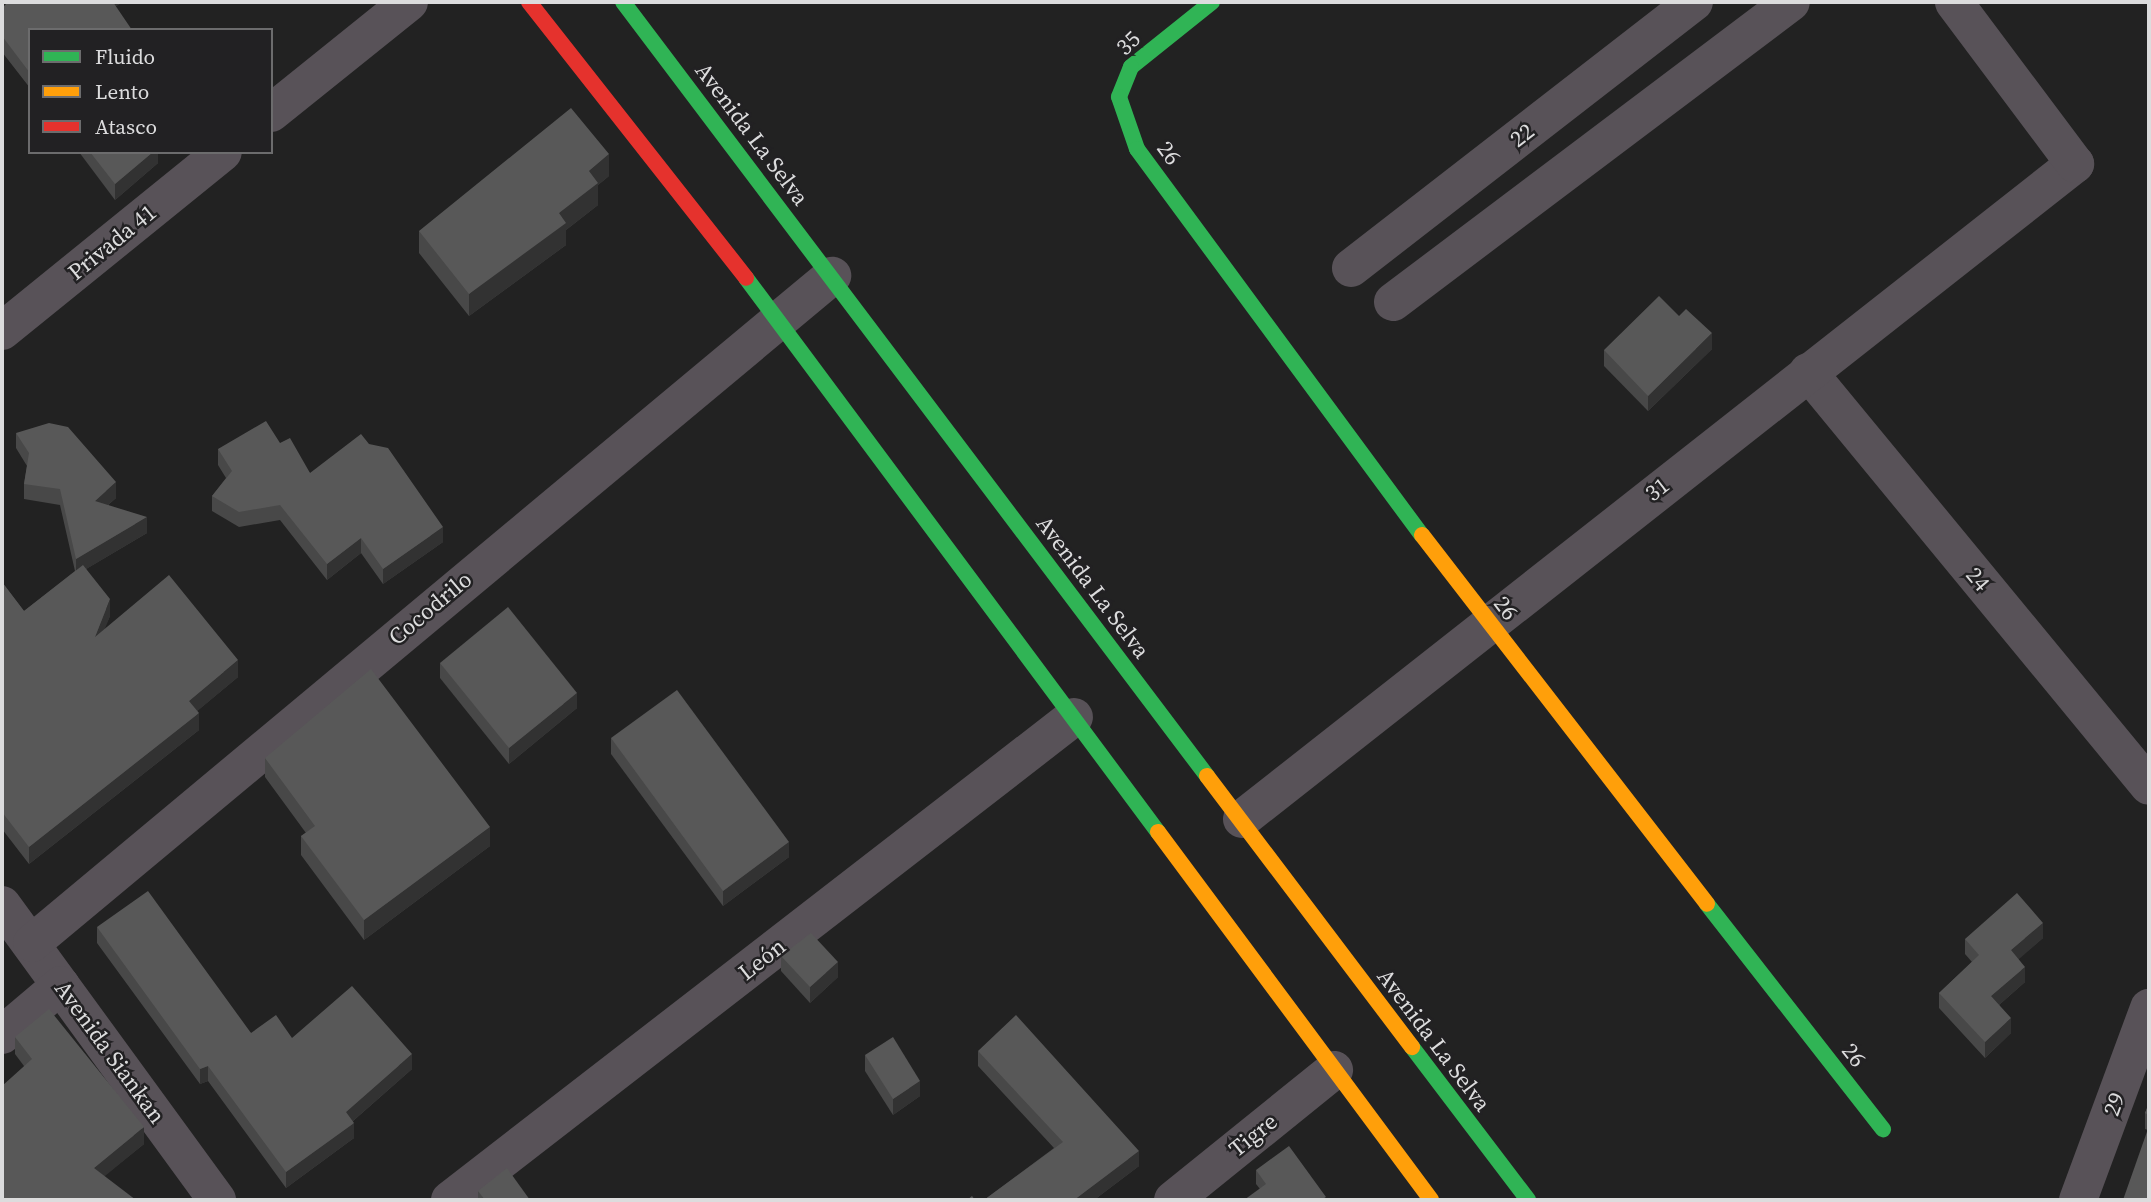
<!DOCTYPE html>
<meta charset="utf-8">
<style>
body{margin:0}
#map{position:relative;width:2151px;height:1202px;overflow:hidden;background:#222;font-family:"Source Serif 4",serif}
div>[style]{position:absolute}
.street>*{height:38px;margin:-19px;padding:0 19px;transform-origin:19px;border-radius:19px;background:#585258}
.fast>*{height:16px;margin:-8px;padding:0 8px;transform-origin:8px;border-radius:8px;background:#30b455}
.slow>*{height:16px;margin:-8px;padding:0 8px;transform-origin:8px;border-radius:8px;background:#ff9f0a}
.jam>*{height:16px;margin:-8px;padding:0 8px;transform-origin:8px;border-radius:8px;background:#e5322d}
.wall>*{inset:0;background:#484848}
.shaded-wall>*{inset:0;background:#323232}
.building>*{inset:0;background:#585858}
span{translate:-50% -50%;white-space:nowrap;text-align:center;line-height:1.15;-webkit-text-stroke:5px #222123;paint-order:stroke}
.street-label{font-size:23px;color:#dcdcdd}
.frame{position:absolute;inset:0;border:4px solid #dcdcdd;pointer-events:none}
.legend{position:absolute;left:28px;top:28px;width:245px;height:126px;box-sizing:border-box;background:#222123;border:2px solid #6c6c6d;margin:0;padding:9px 12px;list-style:none;font-size:21px;color:#dcdcdd}
.legend li{display:flex;align-items:center;gap:14px;height:35px}
.legend b{width:35px;border:2px solid #6c6c6d}
</style>
<div id="map">
<div class="street">
<div style="left:271px;top:113px;width:177px;rotate:-38.8deg"></div>
<div style="left:1351px;top:268px;width:434px;rotate:-37.8deg"></div>
<div style="left:1393px;top:302px;width:498px;rotate:-37deg"></div>
<div style="left:2px;top:331px;width:284px;rotate:-39deg"></div>
<div style="left:1808px;top:372px;width:536px;rotate:50.52deg"></div>
<div style="left:1242px;top:819px;width:1060px;rotate:-38.18deg"></div>
<div style="left:2075px;top:164px;width:202px;rotate:-126.8deg"></div>
<div style="left:2px;top:905px;width:365px;rotate:53.9deg"></div>
<div style="left:32px;top:943px;width:1042px;rotate:-39.82deg"></div>
<div style="left:2px;top:1035px;width:77px;rotate:-40.3deg"></div>
<div style="left:450px;top:1200px;width:789px;rotate:-37.74deg"></div>
<div style="left:1173px;top:1200px;width:207px;rotate:-38.9deg"></div>
<div style="left:2078px;top:1200px;width:205px;rotate:-69.7deg"></div>
</div>
<div class="fast">
<div style="left:623px;top:2px;width:970px;rotate:52.96deg"></div>
<div style="left:1212px;top:2px;width:104px;rotate:141.3deg"></div>
<div style="left:1131px;top:67px;width:32px;rotate:112deg"></div>
<div style="left:1119px;top:97px;width:55px;rotate:70.9deg"></div>
<div style="left:1137px;top:149px;width:480px;rotate:53.6deg"></div>
<div style="left:746px;top:278px;width:690px;rotate:53.36deg"></div>
<div style="left:1707px;top:904px;width:286px;rotate:52deg"></div>
<div style="left:1412px;top:1047px;width:192px;rotate:52.8deg"></div>
</div>
<div class="slow">
<div style="left:1422px;top:535px;width:466px;rotate:52.3deg"></div>
<div style="left:1207px;top:776px;width:340px;rotate:52.9deg"></div>
<div style="left:1158px;top:832px;width:458px;rotate:53.4deg"></div>
</div>
<div class="jam">
<div style="left:529px;top:2px;width:351px;rotate:51.8deg"></div>
</div>
<div class="wall">
<div style="clip-path:polygon(123px 2px,116px 6px,30px 30px,30px 88px,2px 52px,2px 8px)"></div>
<div style="clip-path:polygon(79px 152px,158px 152px,158px 163px,115px 200px)"></div>
<div style="clip-path:polygon(609px 176px,598px 185px,598px 205px,566px 230px,566px 245px,469px 316px,419px 253px,419px 231px)"></div>
<div style="clip-path:polygon(1712px 349px,1648px 411px,1604px 366px,1604px 350px)"></div>
<div style="clip-path:polygon(16px 433px,116px 498px,108px 505px,147px 533px,86px 569px,110px 616px,104px 629px,238px 677px,197px 711px,199px 730px,29px 864px,2px 829px,2px 582px,24px 611px,75px 571px,60px 505px,24px 499px,24px 484px,27px 466px,16px 448px)"></div>
<div style="clip-path:polygon(280px 443px,310px 473px,443px 542px,383px 584px,361px 553px,327px 580px,280px 520px,239px 527px,212px 511px,212px 496px,226px 478px,218px 465px,218px 449px)"></div>
<div style="clip-path:polygon(440px 663px,577px 708px,509px 764px,440px 678px)"></div>
<div style="clip-path:polygon(611px 738px,789px 857px,723px 906px,611px 754px)"></div>
<div style="clip-path:polygon(265px 758px,490px 846px,364px 940px,301px 855px,301px 836px,306px 833px,265px 777px)"></div>
<div style="clip-path:polygon(97px 927px,251px 1033px,292px 1038px,412px 1069px,353px 1121px,354px 1138px,286px 1188px,208px 1081px,200px 1084px,97px 943px)"></div>
<div style="clip-path:polygon(2043px 938px,2018px 959px,2025px 982px,1999px 1005px,2011px 1033px,1985px 1058px,1939px 1008px,1939px 993px,1972px 962px,1965px 954px,1965px 939px)"></div>
<div style="clip-path:polygon(781px 956px,838px 977px,810px 1003px,781px 971px)"></div>
<div style="clip-path:polygon(15px 1037px,144px 1144px,104px 1176px,2px 1200px,24px 1066px,15px 1054px)"></div>
<div style="clip-path:polygon(978px 1051px,1139px 1166px,1094px 1200px,984px 1200px,1054px 1148px,978px 1066px)"></div>
<div style="clip-path:polygon(865px 1055px,920px 1096px,893px 1115px,865px 1071px)"></div>
<div style="clip-path:polygon(2149px 1103px,2149px 1200px,2148px 1130px,2145px 1129px,2145px 1113px)"></div>
<div style="clip-path:polygon(1256px 1170px,1326px 1200px,1260px 1189px,1256px 1184px)"></div>
<div style="clip-path:polygon(478px 1191px,530px 1200px,478px 1200px)"></div>
</div>
<div class="shaded-wall">
<div style="clip-path:polygon(108px 2px,123px 2px,108px 11px)"></div>
<div style="clip-path:polygon(153px 152px,158px 152px,158px 163px,115px 200px,115px 184px)"></div>
<div style="clip-path:polygon(609px 154px,609px 176px,598px 185px,598px 205px,566px 230px,566px 245px,469px 316px,469px 294px,559px 213px,589px 171px)"></div>
<div style="clip-path:polygon(1712px 333px,1712px 349px,1648px 411px,1648px 396px)"></div>
<div style="clip-path:polygon(116px 482px,116px 498px,95px 516px,95px 501px)"></div>
<div style="clip-path:polygon(147px 517px,147px 533px,76px 575px,76px 559px)"></div>
<div style="clip-path:polygon(443px 527px,443px 542px,383px 584px,383px 569px)"></div>
<div style="clip-path:polygon(361px 538px,361px 553px,327px 580px,327px 564px)"></div>
<div style="clip-path:polygon(110px 599px,110px 616px,95px 654px,95px 637px)"></div>
<div style="clip-path:polygon(238px 660px,238px 677px,189px 718px,189px 701px)"></div>
<div style="clip-path:polygon(577px 693px,577px 708px,509px 764px,509px 748px)"></div>
<div style="clip-path:polygon(199px 713px,199px 730px,29px 864px,29px 847px)"></div>
<div style="clip-path:polygon(490px 827px,490px 846px,364px 940px,364px 920px)"></div>
<div style="clip-path:polygon(789px 842px,789px 857px,723px 906px,723px 891px)"></div>
<div style="clip-path:polygon(2043px 923px,2043px 938px,2011px 966px,2011px 950px)"></div>
<div style="clip-path:polygon(838px 962px,838px 977px,810px 1003px,810px 987px)"></div>
<div style="clip-path:polygon(2025px 967px,2025px 982px,1991px 1012px,1991px 996px)"></div>
<div style="clip-path:polygon(2011px 1018px,2011px 1033px,1985px 1058px,1985px 1042px)"></div>
<div style="clip-path:polygon(412px 1054px,412px 1069px,346px 1127px,346px 1112px)"></div>
<div style="clip-path:polygon(208px 1066px,208px 1081px,200px 1084px,200px 1069px)"></div>
<div style="clip-path:polygon(920px 1081px,920px 1096px,893px 1115px,893px 1099px)"></div>
<div style="clip-path:polygon(354px 1123px,354px 1138px,286px 1188px,286px 1172px)"></div>
<div style="clip-path:polygon(144px 1127px,144px 1144px,94px 1185px,94px 1168px)"></div>
<div style="clip-path:polygon(1139px 1151px,1139px 1166px,1094px 1200px,1074px 1200px)"></div>
</div>
<div class="building">
<div style="clip-path:polygon(8px 2px,113px 2px,132px 30px,30px 30px,30px 73px,2px 36px,2px 8px)"></div>
<div style="clip-path:polygon(571px 108px,609px 154px,589px 171px,598px 183px,559px 213px,566px 223px,469px 294px,419px 231px)"></div>
<div style="clip-path:polygon(90px 152px,153px 152px,115px 184px)"></div>
<div style="clip-path:polygon(1659px 296px,1679px 316px,1686px 309px,1712px 333px,1648px 396px,1604px 350px)"></div>
<div style="clip-path:polygon(266px 421px,280px 443px,290px 438px,310px 473px,361px 434px,369px 444px,388px 448px,443px 527px,383px 569px,361px 538px,327px 564px,280px 505px,239px 512px,212px 496px,232px 471px,218px 449px)"></div>
<div style="clip-path:polygon(49px 423px,68px 427px,116px 482px,95px 501px,147px 517px,76px 559px,60px 489px,24px 484px,29px 453px,16px 433px)"></div>
<div style="clip-path:polygon(83px 565px,110px 599px,95px 637px,169px 575px,238px 660px,189px 701px,199px 713px,29px 847px,2px 812px,2px 582px,24px 611px)"></div>
<div style="clip-path:polygon(508px 607px,577px 693px,509px 748px,440px 663px)"></div>
<div style="clip-path:polygon(371px 669px,490px 827px,364px 920px,301px 836px,315px 826px,265px 758px)"></div>
<div style="clip-path:polygon(677px 690px,789px 842px,723px 891px,611px 738px)"></div>
<div style="clip-path:polygon(148px 891px,251px 1033px,276px 1015px,292px 1038px,352px 986px,412px 1054px,346px 1112px,354px 1123px,286px 1172px,208px 1066px,200px 1069px,97px 927px)"></div>
<div style="clip-path:polygon(2017px 893px,2043px 923px,2011px 950px,2025px 967px,1991px 996px,2011px 1018px,1985px 1042px,1939px 993px,1979px 955px,1965px 939px)"></div>
<div style="clip-path:polygon(811px 933px,838px 962px,810px 987px,781px 956px)"></div>
<div style="clip-path:polygon(49px 1009px,144px 1127px,94px 1168px,136px 1200px,2px 1200px,2px 1086px,32px 1059px,15px 1037px)"></div>
<div style="clip-path:polygon(1016px 1015px,1139px 1151px,1074px 1200px,984px 1200px,1063px 1142px,978px 1051px)"></div>
<div style="clip-path:polygon(893px 1037px,920px 1081px,893px 1099px,865px 1055px)"></div>
<div style="clip-path:polygon(2149px 1103px,2149px 1115px,2145px 1113px)"></div>
<div style="clip-path:polygon(2149px 1126px,2149px 1200px,2123px 1200px)"></div>
<div style="clip-path:polygon(1289px 1146px,1326px 1197px,1321px 1200px,1244px 1200px,1266px 1184px,1256px 1170px)"></div>
<div style="clip-path:polygon(507px 1168px,530px 1200px,485px 1200px,478px 1191px)"></div>
<div style="clip-path:polygon(972px 1196px,975px 1200px,967px 1200px)"></div>
</div>
<div class="street-label">
<span style="left:1128px;top:43px;rotate:-44deg">35</span>
<span style="left:752px;top:134px;rotate:53deg">Avenida La Selva</span>
<span style="left:1522px;top:135px;rotate:-38deg">22</span>
<span style="left:1169px;top:153px;rotate:54deg">26</span>
<span style="left:112px;top:242px;rotate:-39deg">Privada 41</span>
<span style="left:1657px;top:489px;rotate:-38deg">31</span>
<span style="left:1978px;top:579px;rotate:50deg">24</span>
<span style="left:1093px;top:587px;rotate:53deg">Avenida La Selva</span>
<span style="left:430px;top:608px;rotate:-40deg">Cocodrilo</span>
<span style="left:1506px;top:608px;rotate:53deg">26</span>
<span style="left:762px;top:959px;rotate:-38deg">León</span>
<span style="left:1434px;top:1040px;rotate:53deg">Avenida La Selva</span>
<span style="left:110px;top:1052px;rotate:54deg">Avenida Siankan</span>
<span style="left:1854px;top:1055px;rotate:52deg">26</span>
<span style="left:2114px;top:1104px;rotate:-70deg">29</span>
<span style="left:1253px;top:1135px;rotate:-39deg">Tigre</span>
</div>
<div class="frame"></div>
<ul class="legend">
<li><b style="height:9px;background:#30b455"></b>Fluido</li>
<li><b style="height:9px;background:#ff9f0a"></b>Lento</li>
<li><b style="height:9px;background:#e5322d"></b>Atasco</li>
</ul>
</div>
